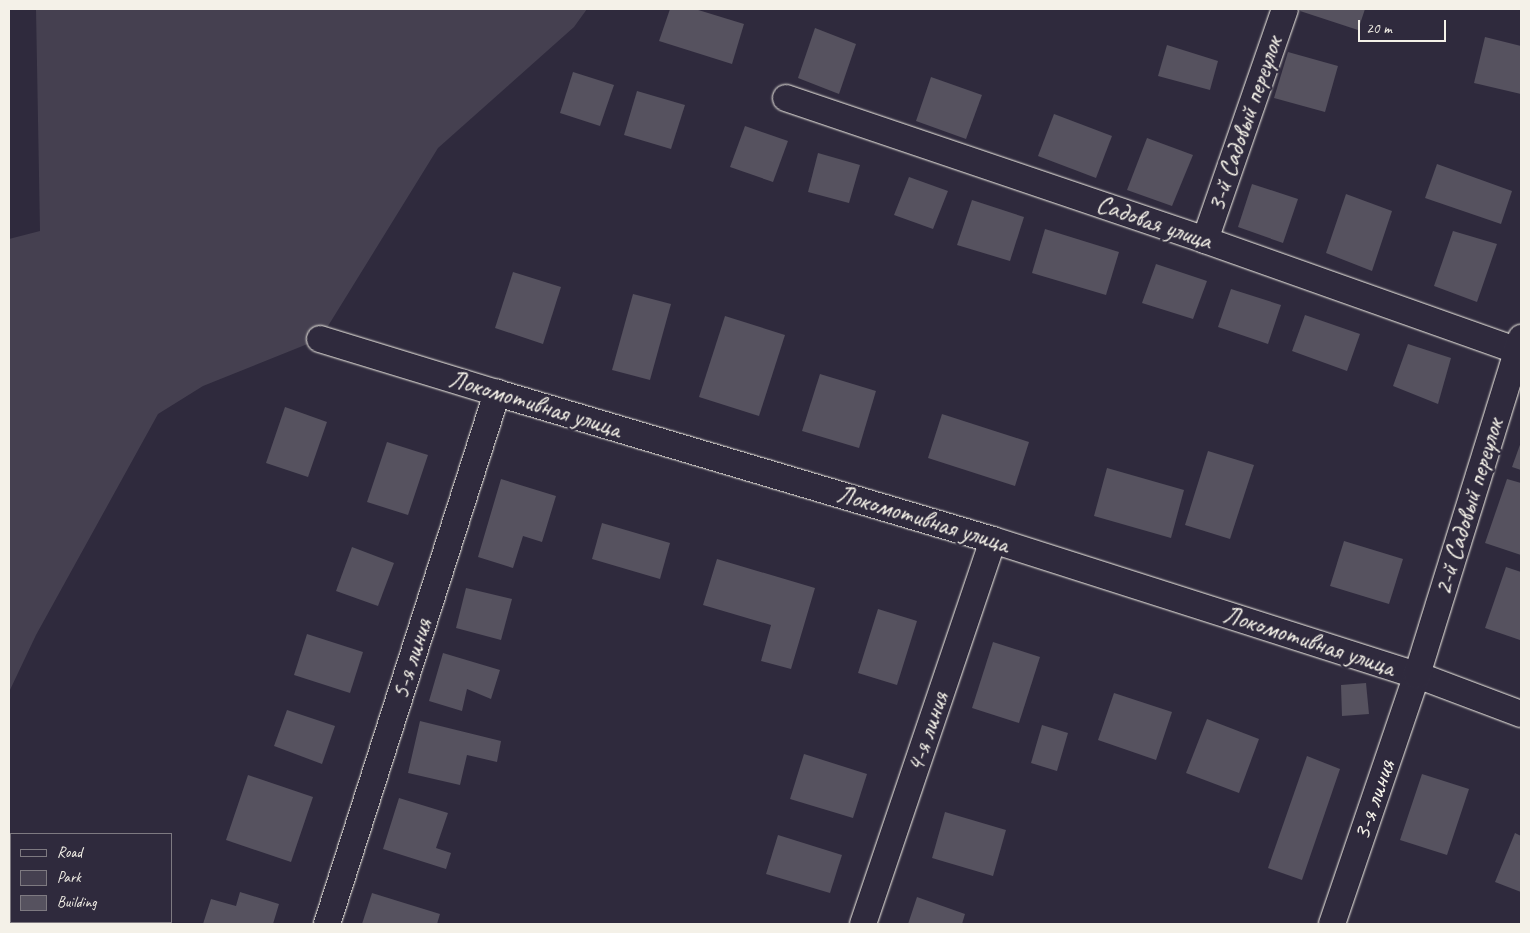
<!DOCTYPE html>
<meta charset="utf-8">
<style>
body{margin:0}
#map{position:relative;width:1530px;height:933px;overflow:hidden;background:#2f2a3d;font-family:Caveat,sans-serif}
div>[style]{position:absolute}
.green>*{inset:0;background:#454050}
.building>*{inset:0;background:#56525f}
.roads{filter:drop-shadow(0 0 1px #f4f1e8) drop-shadow(0 0 1px #f4f1e8)}
.minor>*{height:26px;margin:-13px;padding:0 13px;transform-origin:13px;border-radius:13px;background:#2f2a3d}
span{translate:-50% -50%;white-space:nowrap;text-align:center;line-height:1.15;-webkit-text-stroke:5px #2f2a3d;paint-order:stroke}
.street-label{font-size:25px;color:#f4f1e8}
.frame{position:absolute;inset:0;border:10px solid #f4f1e8;pointer-events:none}
.legend{position:absolute;left:10px;top:833px;width:162px;height:90px;box-sizing:border-box;background:#2f2a3d;border:1px solid #7e7a81;margin:0;padding:6px 9px;list-style:none;font-size:15px;color:#f4f1e8}
.legend li{display:flex;align-items:center;gap:10px;height:25px}
.legend b{width:25px;border:1px solid #7e7a81}
.scale{position:absolute;left:1358px;top:20px;width:88px;height:22px;box-sizing:border-box;border:2px solid #f4f1e8;border-top:0;padding-left:6px;font-size:15px;line-height:18px;white-space:nowrap;color:#f4f1e8;-webkit-text-stroke:4px #2f2a3d;paint-order:stroke}
</style>
<div id="map">
<div class="green">
<div style="clip-path:polygon(36px 9px,587px 9px,574px 27px,438px 148px,320px 339px,203px 386px,158px 414px,36px 635px,9px 692px,9px 239px,40px 231px)"></div>
</div>
<div class="building">
<div style="clip-path:polygon(670px 9px,695px 9px,744px 24px,732px 64px,659px 41px)"></div>
<div style="clip-path:polygon(1301px 9px,1365px 9px,1358px 30px,1300px 11px)"></div>
<div style="clip-path:polygon(815px 28px,856px 44px,839px 94px,798px 78px)"></div>
<div style="clip-path:polygon(1485px 37px,1521px 46px,1521px 94px,1474px 83px)"></div>
<div style="clip-path:polygon(1167px 45px,1218px 61px,1210px 90px,1158px 76px)"></div>
<div style="clip-path:polygon(1288px 52px,1338px 66px,1325px 112px,1274px 98px)"></div>
<div style="clip-path:polygon(573px 72px,614px 85px,600px 126px,560px 113px)"></div>
<div style="clip-path:polygon(931px 77px,982px 95px,966px 139px,916px 121px)"></div>
<div style="clip-path:polygon(637px 91px,685px 105px,671px 149px,624px 135px)"></div>
<div style="clip-path:polygon(1054px 114px,1112px 136px,1096px 178px,1038px 156px)"></div>
<div style="clip-path:polygon(745px 126px,788px 141px,773px 182px,730px 167px)"></div>
<div style="clip-path:polygon(1147px 138px,1193px 155px,1172px 206px,1127px 190px)"></div>
<div style="clip-path:polygon(818px 153px,860px 165px,849px 203px,808px 192px)"></div>
<div style="clip-path:polygon(1437px 164px,1512px 191px,1501px 224px,1425px 198px)"></div>
<div style="clip-path:polygon(909px 177px,948px 191px,933px 229px,894px 215px)"></div>
<div style="clip-path:polygon(1252px 184px,1298px 199px,1283px 243px,1238px 227px)"></div>
<div style="clip-path:polygon(1346px 194px,1392px 211px,1372px 271px,1326px 253px)"></div>
<div style="clip-path:polygon(972px 200px,1024px 217px,1010px 261px,957px 245px)"></div>
<div style="clip-path:polygon(1045px 229px,1119px 252px,1106px 295px,1032px 273px)"></div>
<div style="clip-path:polygon(1453px 231px,1497px 244px,1477px 302px,1434px 286px)"></div>
<div style="clip-path:polygon(1156px 264px,1207px 281px,1193px 319px,1142px 303px)"></div>
<div style="clip-path:polygon(513px 272px,561px 287px,543px 344px,495px 328px)"></div>
<div style="clip-path:polygon(1231px 289px,1281px 305px,1268px 344px,1218px 327px)"></div>
<div style="clip-path:polygon(633px 294px,671px 304px,650px 380px,612px 370px)"></div>
<div style="clip-path:polygon(1305px 315px,1360px 334px,1347px 371px,1292px 351px)"></div>
<div style="clip-path:polygon(725px 316px,785px 335px,759px 416px,699px 397px)"></div>
<div style="clip-path:polygon(1408px 344px,1451px 358px,1438px 404px,1393px 386px)"></div>
<div style="clip-path:polygon(820px 374px,876px 391px,859px 448px,802px 431px)"></div>
<div style="clip-path:polygon(285px 407px,327px 422px,308px 477px,266px 463px)"></div>
<div style="clip-path:polygon(942px 414px,1029px 442px,1015px 486px,928px 458px)"></div>
<div style="clip-path:polygon(387px 442px,428px 455px,408px 515px,367px 502px)"></div>
<div style="clip-path:polygon(1521px 442px,1521px 470px,1512px 467px)"></div>
<div style="clip-path:polygon(1208px 451px,1254px 465px,1230px 539px,1185px 525px)"></div>
<div style="clip-path:polygon(1107px 468px,1184px 490px,1171px 538px,1094px 516px)"></div>
<div style="clip-path:polygon(501px 479px,556px 496px,542px 542px,523px 536px,513px 568px,478px 557px)"></div>
<div style="clip-path:polygon(1507px 479px,1521px 483px,1521px 555px,1485px 543px)"></div>
<div style="clip-path:polygon(602px 523px,670px 543px,660px 579px,592px 559px)"></div>
<div style="clip-path:polygon(1344px 541px,1403px 559px,1389px 604px,1330px 586px)"></div>
<div style="clip-path:polygon(352px 547px,394px 563px,378px 606px,336px 591px)"></div>
<div style="clip-path:polygon(717px 559px,815px 588px,791px 669px,761px 661px,771px 625px,703px 605px)"></div>
<div style="clip-path:polygon(1506px 567px,1521px 572px,1520px 640px,1485px 628px)"></div>
<div style="clip-path:polygon(466px 588px,512px 599px,501px 640px,456px 628px)"></div>
<div style="clip-path:polygon(878px 609px,917px 621px,897px 685px,858px 673px)"></div>
<div style="clip-path:polygon(307px 634px,363px 652px,350px 693px,294px 675px)"></div>
<div style="clip-path:polygon(993px 642px,1040px 657px,1019px 723px,972px 708px)"></div>
<div style="clip-path:polygon(443px 653px,500px 670px,491px 699px,467px 689px,462px 711px,429px 701px)"></div>
<div style="clip-path:polygon(1366px 683px,1369px 714px,1342px 716px,1341px 685px)"></div>
<div style="clip-path:polygon(1114px 693px,1172px 712px,1156px 760px,1098px 740px)"></div>
<div style="clip-path:polygon(287px 710px,335px 726px,322px 764px,274px 746px)"></div>
<div style="clip-path:polygon(1207px 719px,1259px 739px,1239px 793px,1186px 773px)"></div>
<div style="clip-path:polygon(420px 721px,501px 741px,497px 762px,467px 755px,460px 785px,408px 773px)"></div>
<div style="clip-path:polygon(1042px 725px,1068px 733px,1057px 771px,1031px 763px)"></div>
<div style="clip-path:polygon(804px 754px,867px 774px,853px 818px,790px 799px)"></div>
<div style="clip-path:polygon(1307px 756px,1340px 769px,1302px 880px,1268px 868px)"></div>
<div style="clip-path:polygon(1422px 774px,1469px 789px,1447px 855px,1400px 840px)"></div>
<div style="clip-path:polygon(248px 775px,313px 797px,291px 862px,226px 840px)"></div>
<div style="clip-path:polygon(399px 798px,448px 813px,436px 848px,451px 853px,446px 869px,383px 849px)"></div>
<div style="clip-path:polygon(945px 812px,1006px 830px,993px 876px,932px 858px)"></div>
<div style="clip-path:polygon(1515px 833px,1521px 836px,1521px 892px,1495px 882px)"></div>
<div style="clip-path:polygon(778px 835px,842px 855px,830px 893px,766px 874px)"></div>
<div style="clip-path:polygon(240px 892px,279px 904px,273px 924px,203px 924px,211px 899px,236px 906px)"></div>
<div style="clip-path:polygon(372px 893px,440px 914px,437px 924px,362px 924px)"></div>
<div style="clip-path:polygon(917px 897px,965px 914px,962px 924px,908px 924px)"></div>
</div>
<div class="roads">
<div class="minor">
<div style="left:786px;top:98px;width:442px;rotate:18.7deg"></div>
<div style="left:1205px;top:240px;width:335px;rotate:19.5deg"></div>
<div style="left:1205px;top:240px;width:244px;rotate:-70.9deg"></div>
<div style="left:320px;top:339px;width:185px;rotate:17deg"></div>
<div style="left:497px;top:393px;width:517px;rotate:16.51deg"></div>
<div style="left:993px;top:540px;width:445px;rotate:17.7deg"></div>
<div style="left:1417px;top:675px;width:111px;rotate:20.6deg"></div>
<div style="left:327px;top:924px;width:558px;rotate:-72.25deg"></div>
<div style="left:863px;top:924px;width:405px;rotate:-71.3deg"></div>
<div style="left:1332px;top:924px;width:263px;rotate:-71.2deg"></div>
<div style="left:1417px;top:675px;width:353px;rotate:-72.8deg"></div>
</div>
</div>
<div class="street-label">
<span style="left:1245px;top:124px;rotate:-71deg">3-й Садовый переулок</span>
<span style="left:1154px;top:223px;rotate:19deg">Садовая улица</span>
<span style="left:535px;top:404px;rotate:17deg">Локомотивная улица</span>
<span style="left:1469px;top:507px;rotate:-73deg">2-й Садовый переулок</span>
<span style="left:923px;top:519px;rotate:17deg">Локомотивная улица</span>
<span style="left:1309px;top:641px;rotate:18deg">Локомотивная улица</span>
<span style="left:412px;top:659px;rotate:-72deg">5-я линия</span>
<span style="left:928px;top:732px;rotate:-71deg">4-я линия</span>
<span style="left:1374px;top:800px;rotate:-71deg">3-я линия</span>
</div>
<div class="frame"></div>
<ul class="legend">
<li><b style="height:6px;background:#2f2a3d"></b>Road</li>
<li><b style="height:14px;background:#454050"></b>Park</li>
<li><b style="height:14px;background:#56525f"></b>Building</li>
</ul>
<div class="scale">20 m</div>
</div>
